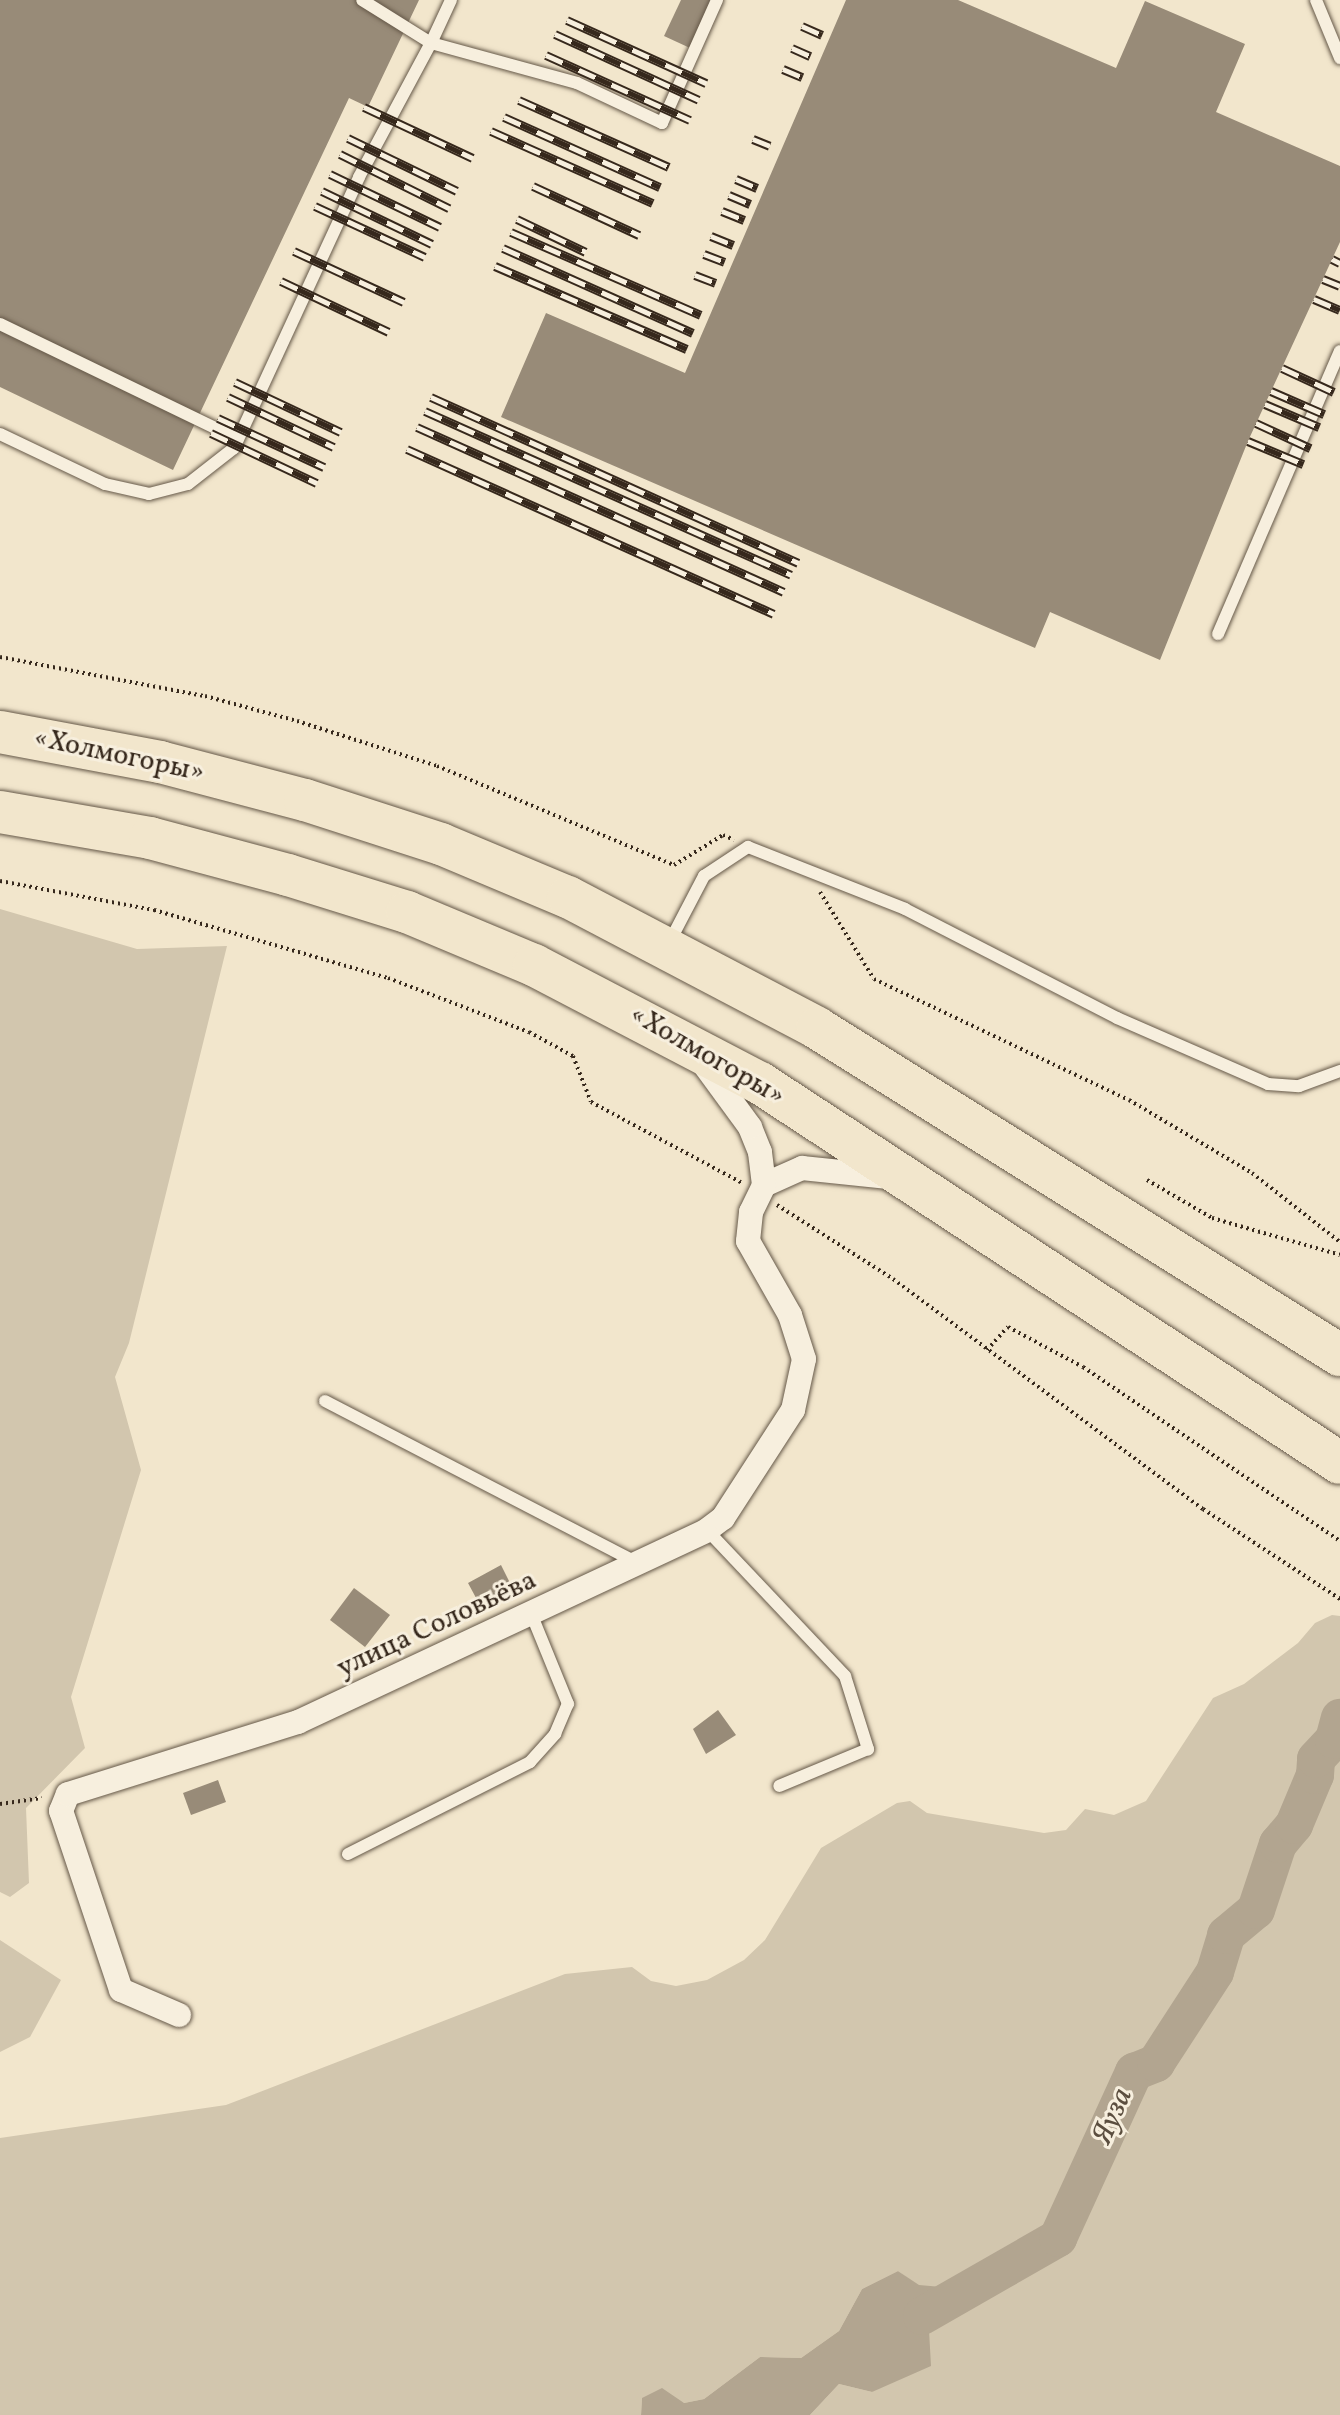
<!DOCTYPE html>
<meta charset="utf-8">
<style>
body{margin:0}
#map{position:relative;width:1340px;height:2415px;overflow:hidden;background:#f2e6cc;font-family:Vollkorn,serif}
div>[style]{position:absolute}
.green>*{inset:0;background:#d2c6ae}
.water>*{inset:0;background:#b2a590}
.river>*{height:38px;margin:-19px;padding:0 19px;transform-origin:19px;border-radius:19px;background:#b2a590}
.building>*{inset:0;background:#988b78}
.path>*{height:4px;margin-top:-2px;transform-origin:0;background:repeating-linear-gradient(90deg,#36281c 0 2px,transparent 0 6px)}
.roads{filter:drop-shadow(0 0 2px #655848) drop-shadow(0 0 2px #655848)}
.lane>*{height:12px;margin:-6px;padding:0 6px;transform-origin:6px;border-radius:6px;background:#f7efde}
.street>*{height:24px;margin:-12px;padding:0 12px;transform-origin:12px;border-radius:12px;background:#f7efde}
.highway>*{height:42px;margin:-21px;padding:0 21px;transform-origin:21px;border-radius:21px;background:#f2e6cc}
.rail>*{height:9px;margin-top:-4.5px;transform-origin:0;background:repeating-linear-gradient(90deg,#f7efde 0 18px,#36281c 0 36px);box-sizing:border-box;border-block:2px solid #36281c}
span{translate:-50% -50%;white-space:nowrap;text-align:center;line-height:1.15;-webkit-text-stroke:6px #f7efde;paint-order:stroke}
.street-label{font-size:28px;color:#36281c}
.water-label{font-size:30px;color:#5b4e3f;font-style:italic}
</style>
<div id="map">
<div class="green">
<div style="clip-path:polygon(0 909px,137px 949px,227px 946px,129px 1343px,115px 1377px,141px 1470px,71px 1697px,85px 1748px,26px 1808px,29px 1883px,10px 1897px,0 1892px)"></div>
<div style="clip-path:polygon(1332px 1615px,1340px 1616px,1340px 2415px,810px 2415px,839px 2384px,872px 2392px,928px 2330px,953px 2311px,898px 2271px,862px 2289px,839px 2331px,801px 2358px,760px 2357px,704px 2399px,684px 2403px,642px 2398px,641px 2415px,0 2415px,0 2138px,226px 2105px,565px 1974px,632px 1967px,651px 1981px,676px 1986px,707px 1980px,744px 1960px,765px 1940px,821px 1848px,897px 1803px,910px 1801px,927px 1813px,1044px 1833px,1066px 1830px,1085px 1809px,1114px 1815px,1146px 1801px,1213px 1698px,1244px 1684px,1298px 1643px,1315px 1623px)"></div>
<div style="clip-path:polygon(0 1940px,61px 1980px,30px 2037px,0 2052px)"></div>
</div>
<div class="water">
<div style="clip-path:polygon(898px 2271px,919px 2285px,964px 2289px,953px 2311px,929px 2330px,931px 2366px,872px 2392px,839px 2384px,810px 2415px,641px 2415px,642px 2398px,662px 2388px,684px 2403px,704px 2399px,760px 2357px,801px 2358px,839px 2331px,862px 2289px)"></div>
</div>
<div class="river">
<div style="left:922px;top:2316px;width:157px;rotate:-29.8deg"></div>
<div style="left:1058px;top:2238px;width:183px;rotate:-65.4deg"></div>
<div style="left:1134px;top:2072px;width:24px;rotate:-22deg"></div>
<div style="left:1156px;top:2063px;width:108px;rotate:-57deg"></div>
<div style="left:1215px;top:1972px;width:39px;rotate:-73deg"></div>
<div style="left:1226px;top:1935px;width:39px;rotate:-40deg"></div>
<div style="left:1256px;top:1910px;width:70px;rotate:-71.6deg"></div>
<div style="left:1278px;top:1844px;width:25px;rotate:-50deg"></div>
<div style="left:1294px;top:1825px;width:54px;rotate:-67.2deg"></div>
<div style="left:1315px;top:1775px;width:16px;rotate:-86deg"></div>
<div style="left:1316px;top:1759px;width:26px;rotate:-47deg"></div>
<div style="left:1334px;top:1740px;width:23px;rotate:-75deg"></div>
</div>
<div class="building">
<div style="clip-path:polygon(0 0,419px 0,368px 107px,349px 98px,173px 470px,0 387px)"></div>
<div style="clip-path:polygon(681px 0,713px 0,690px 48px,664px 36px)"></div>
<div style="clip-path:polygon(846px 0,958px 0,1116px 68px,1145px 1px,1245px 44px,1216px 112px,1340px 166px,1340px 242px,1248px 441px,1160px 660px,1050px 612px,1035px 648px,501px 417px,546px 313px,685px 373px)"></div>
<div style="clip-path:polygon(501px 1565px,510px 1583px,500px 1588px,505px 1597px,482px 1609px,468px 1583px)"></div>
<div style="clip-path:polygon(354px 1588px,390px 1615px,365px 1647px,330px 1620px)"></div>
<div style="clip-path:polygon(718px 1710px,736px 1735px,706px 1754px,693px 1729px)"></div>
<div style="clip-path:polygon(218px 1780px,226px 1802px,191px 1815px,183px 1793px)"></div>
</div>
<div class="path">
<div style="left:0;top:657px;width:209px;rotate:10.8deg"></div>
<div style="left:205px;top:696px;width:95px;rotate:15.2deg"></div>
<div style="left:297px;top:721px;width:147px;rotate:17.8deg"></div>
<div style="left:437px;top:766px;width:257px;rotate:22.7deg"></div>
<div style="left:674px;top:865px;width:57px;rotate:-31.5deg"></div>
<div style="left:723px;top:835px;width:12px;rotate:24deg"></div>
<div style="left:0;top:881px;width:157px;rotate:10.7deg"></div>
<div style="left:154px;top:910px;width:244px;rotate:16.2deg"></div>
<div style="left:388px;top:978px;width:151px;rotate:21deg"></div>
<div style="left:529px;top:1032px;width:50px;rotate:28.6deg"></div>
<div style="left:573px;top:1056px;width:49px;rotate:68.6deg"></div>
<div style="left:591px;top:1102px;width:171px;rotate:28.2deg"></div>
<div style="left:820px;top:892px;width:102px;rotate:58.2deg"></div>
<div style="left:874px;top:979px;width:282px;rotate:25.4deg"></div>
<div style="left:1129px;top:1100px;width:143px;rotate:30.7deg"></div>
<div style="left:1252px;top:1173px;width:112px;rotate:38.1deg"></div>
<div style="left:1147px;top:1180px;width:75px;rotate:30.3deg"></div>
<div style="left:1212px;top:1218px;width:133px;rotate:16.1deg"></div>
<div style="left:777px;top:1205px;width:138px;rotate:32.5deg"></div>
<div style="left:893px;top:1279px;width:386px;rotate:36.6deg"></div>
<div style="left:1203px;top:1509px;width:164px;rotate:33.3deg"></div>
<div style="left:987px;top:1350px;width:31px;rotate:-48deg"></div>
<div style="left:1008px;top:1327px;width:85px;rotate:28.1deg"></div>
<div style="left:1083px;top:1367px;width:310px;rotate:34.1deg"></div>
<div style="left:0;top:1804px;width:42px;rotate:-8.1deg"></div>
</div>
<div class="roads">
<div class="lane">
<div style="left:451px;top:0;width:47px;rotate:114.9deg"></div>
<div style="left:431px;top:43px;width:151px;rotate:15.3deg"></div>
<div style="left:577px;top:83px;width:94px;rotate:25.2deg"></div>
<div style="left:662px;top:123px;width:135px;rotate:-65.9deg"></div>
<div style="left:1316px;top:0;width:63px;rotate:67.5deg"></div>
<div style="left:0;top:324px;width:264px;rotate:25.8deg"></div>
<div style="left:0;top:434px;width:116px;rotate:25.5deg"></div>
<div style="left:105px;top:484px;width:45px;rotate:12.8deg"></div>
<div style="left:149px;top:494px;width:40px;rotate:-14.4deg"></div>
<div style="left:188px;top:484px;width:58px;rotate:-38deg"></div>
<div style="left:234px;top:448px;width:298px;rotate:-65.2deg"></div>
<div style="left:359px;top:177px;width:152px;rotate:-61.8deg"></div>
<div style="left:431px;top:43px;width:81px;rotate:-148.1deg"></div>
<div style="left:1218px;top:634px;width:308px;rotate:-66.7deg"></div>
<div style="left:669px;top:943px;width:76px;rotate:-62.4deg"></div>
<div style="left:704px;top:876px;width:53px;rotate:-33.4deg"></div>
<div style="left:748px;top:847px;width:169px;rotate:21.5deg"></div>
<div style="left:905px;top:909px;width:238px;rotate:27.2deg"></div>
<div style="left:1117px;top:1018px;width:165px;rotate:23.6deg"></div>
<div style="left:1268px;top:1084px;width:31px;rotate:4deg"></div>
<div style="left:1299px;top:1086px;width:44px;rotate:-20.1deg"></div>
<div style="left:325px;top:1401px;width:349px;rotate:27.4deg"></div>
<div style="left:707px;top:1530px;width:201px;rotate:46.6deg"></div>
<div style="left:845px;top:1676px;width:77px;rotate:72.5deg"></div>
<div style="left:868px;top:1749px;width:96px;rotate:157.4deg"></div>
<div style="left:348px;top:1854px;width:204px;rotate:-26.8deg"></div>
<div style="left:530px;top:1762px;width:38px;rotate:-48deg"></div>
<div style="left:555px;top:1734px;width:33px;rotate:-67deg"></div>
<div style="left:568px;top:1704px;width:95px;rotate:-112.2deg"></div>
</div>
<div class="street">
<div style="left:764px;top:1185px;width:42px;rotate:-24.1deg"></div>
<div style="left:802px;top:1168px;width:87px;rotate:5.9deg"></div>
<div style="left:179px;top:2015px;width:63px;rotate:-156.7deg"></div>
<div style="left:121px;top:1990px;width:189px;rotate:-108.5deg"></div>
<div style="left:61px;top:1811px;width:18px;rotate:-68deg"></div>
<div style="left:68px;top:1794px;width:241px;rotate:-17.4deg"></div>
<div style="left:298px;top:1722px;width:452px;rotate:-25.1deg"></div>
<div style="left:707px;top:1530px;width:20px;rotate:-37deg"></div>
<div style="left:723px;top:1518px;width:129px;rotate:-57.1deg"></div>
<div style="left:793px;top:1410px;width:52px;rotate:-77.8deg"></div>
<div style="left:804px;top:1359px;width:46px;rotate:-107.7deg"></div>
<div style="left:790px;top:1315px;width:85px;rotate:-119.6deg"></div>
<div style="left:748px;top:1241px;width:29px;rotate:-84deg"></div>
<div style="left:751px;top:1212px;width:30px;rotate:-64deg"></div>
<div style="left:764px;top:1185px;width:33px;rotate:-97deg"></div>
<div style="left:760px;top:1152px;width:27px;rotate:-112deg"></div>
<div style="left:750px;top:1127px;width:83px;rotate:-126.2deg"></div>
</div>
<div class="highway">
<div style="left:0;top:732px;width:163px;rotate:10.6deg"></div>
<div style="left:160px;top:762px;width:150px;rotate:14.7deg"></div>
<div style="left:305px;top:800px;width:143px;rotate:17.9deg"></div>
<div style="left:441px;top:844px;width:138px;rotate:22.7deg"></div>
<div style="left:568px;top:897px;width:281px;rotate:27.7deg"></div>
<div style="left:817px;top:1028px;width:617px;rotate:32.02deg"></div>
<div style="left:0;top:812px;width:152px;rotate:9.8deg"></div>
<div style="left:150px;top:838px;width:143px;rotate:15deg"></div>
<div style="left:288px;top:875px;width:125px;rotate:17.3deg"></div>
<div style="left:407px;top:912px;width:138px;rotate:22.7deg"></div>
<div style="left:534px;top:965px;width:255px;rotate:27.6deg"></div>
<div style="left:760px;top:1083px;width:693px;rotate:33.23deg"></div>
</div>
</div>
<div class="rail">
<div style="left:567px;top:20px;width:153px;rotate:24.4deg"></div>
<div style="left:802px;top:26px;width:22px;rotate:24deg"></div>
<div style="left:555px;top:34px;width:158px;rotate:24.6deg"></div>
<div style="left:792px;top:48px;width:20px;rotate:24deg"></div>
<div style="left:546px;top:55px;width:158px;rotate:24.3deg"></div>
<div style="left:783px;top:69px;width:21px;rotate:23deg"></div>
<div style="left:519px;top:100px;width:164px;rotate:24.1deg"></div>
<div style="left:364px;top:107px;width:120px;rotate:25.1deg"></div>
<div style="left:504px;top:117px;width:171px;rotate:24.2deg"></div>
<div style="left:491px;top:131px;width:177px;rotate:24deg"></div>
<div style="left:348px;top:138px;width:121px;rotate:25.9deg"></div>
<div style="left:753px;top:139px;width:18px;rotate:22deg"></div>
<div style="left:340px;top:154px;width:122px;rotate:26.4deg"></div>
<div style="left:330px;top:174px;width:122px;rotate:25.7deg"></div>
<div style="left:736px;top:179px;width:23px;rotate:23deg"></div>
<div style="left:533px;top:186px;width:117px;rotate:24.8deg"></div>
<div style="left:322px;top:191px;width:122px;rotate:25.7deg"></div>
<div style="left:729px;top:195px;width:23px;rotate:23deg"></div>
<div style="left:315px;top:206px;width:121px;rotate:24.9deg"></div>
<div style="left:722px;top:211px;width:24px;rotate:22deg"></div>
<div style="left:517px;top:219px;width:76px;rotate:25.6deg"></div>
<div style="left:511px;top:232px;width:207px;rotate:23.6deg"></div>
<div style="left:711px;top:236px;width:24px;rotate:22deg"></div>
<div style="left:503px;top:248px;width:208px;rotate:24.1deg"></div>
<div style="left:294px;top:251px;width:121px;rotate:24.9deg"></div>
<div style="left:704px;top:254px;width:22px;rotate:21deg"></div>
<div style="left:1332px;top:259px;width:9px;rotate:27deg"></div>
<div style="left:495px;top:266px;width:209px;rotate:23.4deg"></div>
<div style="left:695px;top:275px;width:22px;rotate:21deg"></div>
<div style="left:1323px;top:279px;width:18px;rotate:22deg"></div>
<div style="left:281px;top:281px;width:119px;rotate:25.3deg"></div>
<div style="left:1314px;top:299px;width:28px;rotate:23deg"></div>
<div style="left:1282px;top:368px;width:57px;rotate:24.8deg"></div>
<div style="left:235px;top:382px;width:117px;rotate:25.3deg"></div>
<div style="left:1271px;top:391px;width:58px;rotate:23.5deg"></div>
<div style="left:228px;top:397px;width:117px;rotate:25.3deg"></div>
<div style="left:431px;top:397px;width:403px;rotate:24.3deg"></div>
<div style="left:1265px;top:404px;width:59px;rotate:23.1deg"></div>
<div style="left:425px;top:411px;width:401px;rotate:24.1deg"></div>
<div style="left:218px;top:418px;width:117px;rotate:24.8deg"></div>
<div style="left:1256px;top:423px;width:60px;rotate:24.8deg"></div>
<div style="left:417px;top:427px;width:402px;rotate:24.2deg"></div>
<div style="left:211px;top:433px;width:117px;rotate:25.3deg"></div>
<div style="left:1248px;top:441px;width:60px;rotate:22.7deg"></div>
<div style="left:407px;top:449px;width:402px;rotate:24.2deg"></div>
</div>
<div class="street-label">
<span style="left:119px;top:756px;rotate:12deg">«Холмогоры»</span>
<span style="left:707px;top:1056px;rotate:30deg">«Холмогоры»</span>
<span style="left:437px;top:1625px;rotate:-25deg">улица Соловьёва</span>
</div>
<div class="water-label">
<span style="left:1113px;top:2116px;rotate:-66deg">Яуза</span>
</div>
</div>
